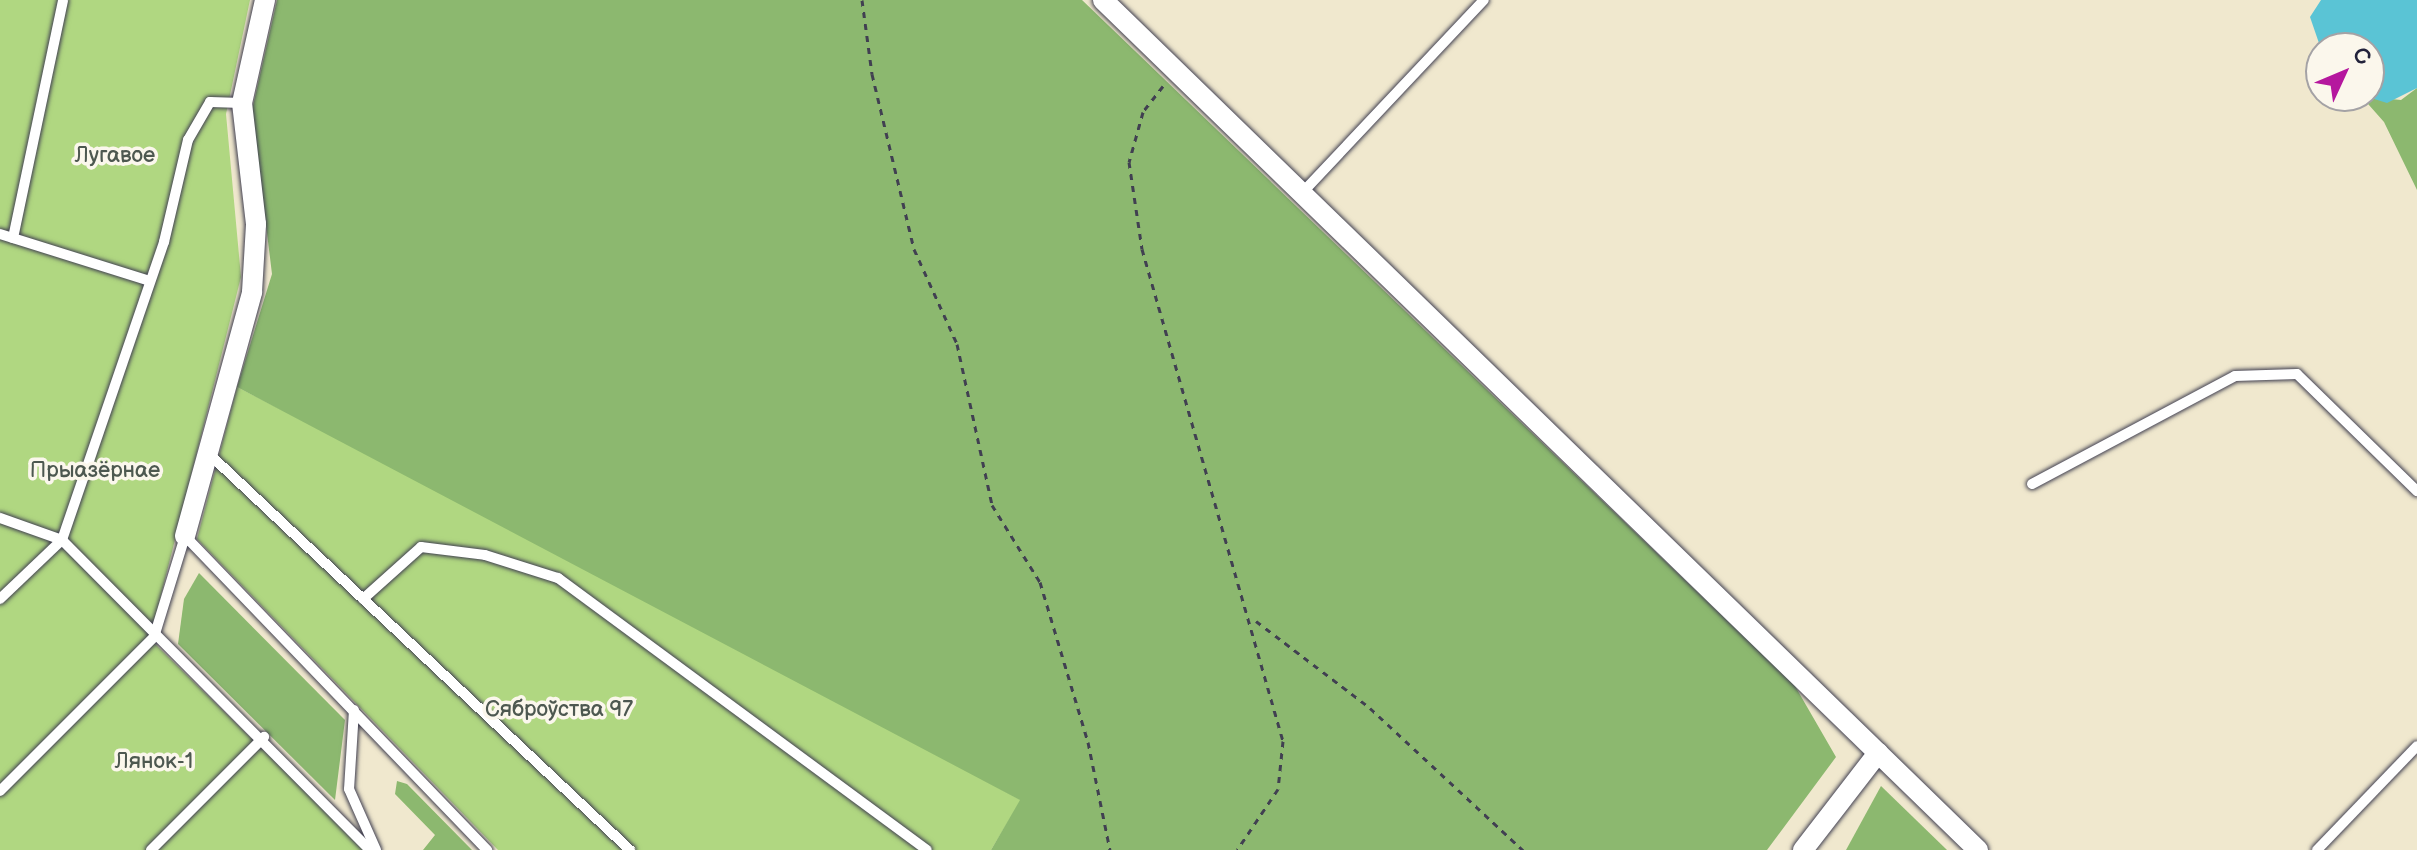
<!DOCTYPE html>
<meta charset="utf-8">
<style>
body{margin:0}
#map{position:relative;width:2417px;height:850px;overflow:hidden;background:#f0e8ce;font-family:"Balsamiq Sans",sans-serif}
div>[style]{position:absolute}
.green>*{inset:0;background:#b0d781}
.forest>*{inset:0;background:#8cb86f}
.water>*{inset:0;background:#5ac4d5}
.path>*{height:3px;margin-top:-1.5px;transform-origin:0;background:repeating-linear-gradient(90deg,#414051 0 6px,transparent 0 12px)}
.roads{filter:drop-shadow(0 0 2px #414051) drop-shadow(0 0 2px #414051)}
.lane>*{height:10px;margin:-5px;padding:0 5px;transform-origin:5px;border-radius:5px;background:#fff}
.street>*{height:20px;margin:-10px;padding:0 10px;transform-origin:10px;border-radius:10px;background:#fff}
span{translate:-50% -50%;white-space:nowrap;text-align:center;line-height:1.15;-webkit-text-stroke:7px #fbf7ec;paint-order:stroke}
.park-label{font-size:22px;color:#4d5850}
.north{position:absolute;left:2305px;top:32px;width:80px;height:80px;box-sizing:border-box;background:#fbf7ec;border:2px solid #a4a2a5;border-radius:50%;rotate:46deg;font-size:22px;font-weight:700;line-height:32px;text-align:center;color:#22223b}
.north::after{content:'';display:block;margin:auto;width:28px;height:36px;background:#b5179e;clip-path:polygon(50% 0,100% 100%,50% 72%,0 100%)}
</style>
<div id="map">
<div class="green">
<div style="clip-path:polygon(0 0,250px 0,226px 114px,241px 277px,150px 639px,365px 850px,0 850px)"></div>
<div style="clip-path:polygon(237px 387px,613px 580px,1021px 800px,991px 850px,498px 850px,197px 539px)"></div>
</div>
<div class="forest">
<div style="clip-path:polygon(277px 0,1082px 0,1795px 686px,1836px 757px,1767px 850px,991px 850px,1020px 800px,237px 387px,272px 274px,252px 110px)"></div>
<div style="clip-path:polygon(2417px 88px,2417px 190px,2384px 122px,2361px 96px,2401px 100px)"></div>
<div style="clip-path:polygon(199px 573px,345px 720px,335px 800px,178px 644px,184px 599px)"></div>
<div style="clip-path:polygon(397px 781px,407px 784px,472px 850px,423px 850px,435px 835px,395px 794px)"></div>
<div style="clip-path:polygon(1881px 786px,1947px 850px,1846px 850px)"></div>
</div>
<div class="water">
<div style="clip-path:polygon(2321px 0,2417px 0,2417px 88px,2387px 103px,2365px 96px,2369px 48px,2321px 49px,2310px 17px)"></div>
</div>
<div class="path">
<div style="left:862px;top:0;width:75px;rotate:82.3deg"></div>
<div style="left:872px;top:74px;width:180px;rotate:76.5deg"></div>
<div style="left:914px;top:249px;width:104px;rotate:65.6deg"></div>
<div style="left:957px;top:344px;width:165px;rotate:77.7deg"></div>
<div style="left:992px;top:505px;width:91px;rotate:58.1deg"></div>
<div style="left:1040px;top:582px;width:167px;rotate:73.3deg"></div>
<div style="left:1088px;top:742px;width:110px;rotate:78.5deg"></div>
<div style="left:1163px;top:86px;width:33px;rotate:128deg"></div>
<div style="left:1143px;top:112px;width:52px;rotate:105.6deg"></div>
<div style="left:1129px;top:162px;width:88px;rotate:81.5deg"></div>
<div style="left:1142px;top:249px;width:512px;rotate:74.01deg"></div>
<div style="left:1283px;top:741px;width:48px;rotate:95.9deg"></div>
<div style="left:1278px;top:789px;width:73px;rotate:123.9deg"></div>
<div style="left:1256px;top:621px;width:143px;rotate:37.3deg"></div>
<div style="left:1370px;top:708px;width:209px;rotate:42.9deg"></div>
</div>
<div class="roads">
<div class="lane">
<div style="left:1302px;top:193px;width:265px;rotate:-46.7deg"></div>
<div style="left:0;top:234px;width:157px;rotate:17.4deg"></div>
<div style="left:13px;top:238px;width:243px;rotate:-78.1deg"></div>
<div style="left:207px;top:452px;width:581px;rotate:43.26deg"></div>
<div style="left:2032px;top:484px;width:230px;rotate:-28deg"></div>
<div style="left:2235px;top:376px;width:62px;rotate:-1.8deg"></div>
<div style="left:2297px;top:374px;width:168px;rotate:44.3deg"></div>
<div style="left:0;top:518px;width:66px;rotate:19.5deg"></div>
<div style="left:62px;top:540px;width:437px;rotate:45.2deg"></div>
<div style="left:0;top:599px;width:86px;rotate:-43.6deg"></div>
<div style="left:62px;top:540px;width:315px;rotate:-71.1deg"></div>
<div style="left:164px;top:242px;width:105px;rotate:-76.8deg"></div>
<div style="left:188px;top:140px;width:44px;rotate:-59.9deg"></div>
<div style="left:210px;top:102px;width:32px;rotate:2deg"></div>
<div style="left:363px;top:599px;width:78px;rotate:-41.9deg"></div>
<div style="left:421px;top:547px;width:64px;rotate:7.1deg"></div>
<div style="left:485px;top:555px;width:77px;rotate:17.5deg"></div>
<div style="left:558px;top:578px;width:458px;rotate:36.4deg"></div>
<div style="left:354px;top:710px;width:79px;rotate:93.6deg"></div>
<div style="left:349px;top:789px;width:67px;rotate:66.1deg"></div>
<div style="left:0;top:791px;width:218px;rotate:-45deg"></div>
<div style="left:154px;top:637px;width:106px;rotate:-72.9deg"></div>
<div style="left:185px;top:536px;width:436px;rotate:46.1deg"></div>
<div style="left:151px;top:850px;width:160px;rotate:-45deg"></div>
<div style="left:2317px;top:850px;width:144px;rotate:-46.1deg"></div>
</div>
<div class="street">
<div style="left:1103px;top:0;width:1220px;rotate:44.17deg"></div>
<div style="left:185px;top:536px;width:253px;rotate:-74.6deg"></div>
<div style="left:252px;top:292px;width:68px;rotate:-86.6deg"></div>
<div style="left:256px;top:224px;width:122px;rotate:-96.6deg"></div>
<div style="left:242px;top:103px;width:106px;rotate:-77.4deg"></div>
<div style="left:1803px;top:850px;width:123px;rotate:-52.3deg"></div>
</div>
</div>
<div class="park-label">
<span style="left:115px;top:156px">Лугавое</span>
<span style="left:95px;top:471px">Прыазёрнае</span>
<span style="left:559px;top:710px">Сяброўства 97</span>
<span style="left:154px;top:762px">Лянок-1</span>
</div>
<div class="north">С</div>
</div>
